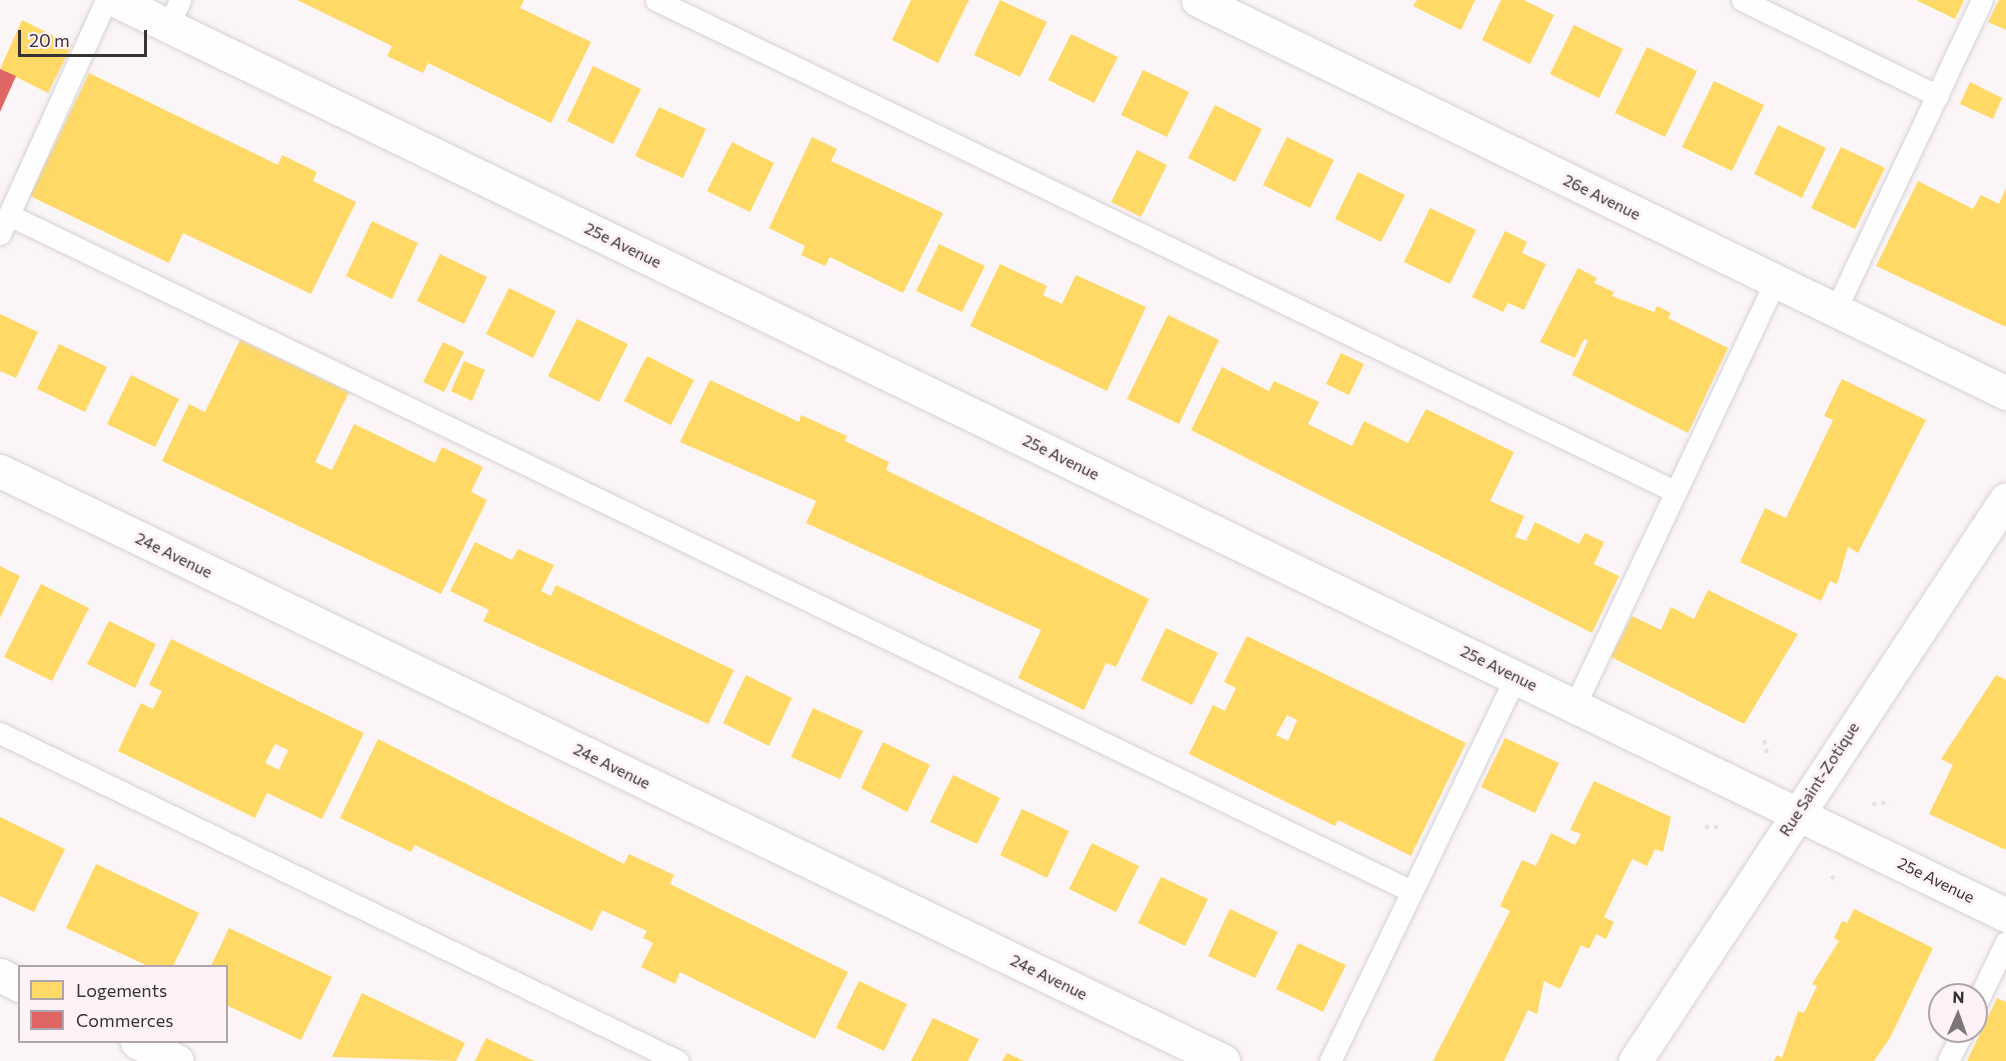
<!DOCTYPE html>
<style>
body{margin:0}
#map{position:relative;width:2006px;height:1061px;overflow:hidden;background:#fbf5f8;font-family:Commissioner,sans-serif}
div>[style]{position:absolute}
.homes>*{inset:0;background:#ffd966}
.shops>*{inset:0;background:#e06666}
.path>*{height:4px;margin-top:-2px;transform-origin:0;background:repeating-linear-gradient(90deg,#e4e2e4 0 4.5px,transparent 0 9px)}
.roads{filter:drop-shadow(0 0 2px #d6d1d4) drop-shadow(0 0 2px #d6d1d4)}
.service>*{height:21px;margin:-10.5px;padding:0 10.5px;transform-origin:10.5px;border-radius:10.5px;background:#fefefe}
.minor>*{height:33px;margin:-16.5px;padding:0 16.5px;transform-origin:16.5px;border-radius:16.5px;background:#fefefe}
.tertiary>*{height:33px;margin:-16.5px;padding:0 16.5px;transform-origin:16.5px;border-radius:16.5px;background:#fefefe}
span{translate:-50% -50%;white-space:nowrap;text-align:center;line-height:1.15;-webkit-text-stroke:6px #fef2f8;paint-order:stroke}
.street-label{font-size:16px;color:#373235}
.legend{position:absolute;left:18px;top:965px;width:210px;height:78px;box-sizing:border-box;background:#fef2f8;border:2px solid #aea5aa;margin:0;padding:8px 10px;list-style:none;font-size:18px;color:#373235}
.legend li{display:flex;align-items:center;gap:12px;height:30px}
.legend b{width:30px;border:2px solid #aea5aa}
.north{position:absolute;left:1928px;top:983px;width:60px;height:60px;box-sizing:border-box;background:#fef2f8;border:2px solid #aea5aa;border-radius:50%;rotate:2deg;font-size:16px;font-weight:700;line-height:24px;text-align:center;color:#373235}
.north::after{content:'';display:block;margin:auto;width:21px;height:27px;background:#7c7679;clip-path:polygon(50% 0,100% 100%,50% 72%,0 100%)}
.scale{position:absolute;left:18px;top:30px;width:129px;height:27px;box-sizing:border-box;border:3px solid #373235;border-top:0;padding-left:8px;font-size:18px;line-height:21px;white-space:nowrap;color:#373235;-webkit-text-stroke:4px #fef2f8;paint-order:stroke}
</style>
<div id="map">
<div class="homes">
<div style="clip-path:polygon(297px 0,524px 0,520px 8px,591px 42px,551px 123px,428px 63px,423px 73px,387px 56px,392px 46px)"></div>
<div style="clip-path:polygon(911px 0,969px 0,938px 63px,892px 40px)"></div>
<div style="clip-path:polygon(1000px 0,1047px 22px,1020px 77px,974px 55px)"></div>
<div style="clip-path:polygon(1417px 0,1475px 0,1461px 30px,1413px 6px)"></div>
<div style="clip-path:polygon(1501px 0,1524px 0,1554px 15px,1530px 64px,1482px 40px)"></div>
<div style="clip-path:polygon(1916px 0,1964px 0,1955px 19px)"></div>
<div style="clip-path:polygon(1999px 0,2006px 0,2006px 30px,1988px 22px)"></div>
<div style="clip-path:polygon(22px 20px,72px 45px,48px 93px,0 69px)"></div>
<div style="clip-path:polygon(1574px 25px,1623px 49px,1599px 98px,1550px 74px)"></div>
<div style="clip-path:polygon(1071px 34px,1118px 57px,1094px 103px,1048px 80px)"></div>
<div style="clip-path:polygon(1647px 47px,1697px 71px,1665px 137px,1615px 113px)"></div>
<div style="clip-path:polygon(593px 66px,641px 89px,613px 144px,567px 121px)"></div>
<div style="clip-path:polygon(1143px 70px,1189px 92px,1167px 137px,1121px 115px)"></div>
<div style="clip-path:polygon(89px 73px,278px 165px,282px 155px,317px 172px,313px 181px,356px 202px,311px 294px,183px 233px,169px 263px,30px 196px)"></div>
<div style="clip-path:polygon(1714px 81px,1764px 105px,1732px 171px,1682px 147px)"></div>
<div style="clip-path:polygon(1970px 82px,2002px 98px,1993px 119px,1960px 104px)"></div>
<div style="clip-path:polygon(1215px 105px,1262px 129px,1235px 182px,1188px 158px)"></div>
<div style="clip-path:polygon(659px 107px,706px 129px,683px 178px,635px 156px)"></div>
<div style="clip-path:polygon(1778px 125px,1826px 148px,1802px 198px,1754px 174px)"></div>
<div style="clip-path:polygon(812px 137px,837px 149px,831px 161px,943px 213px,903px 293px,830px 257px,825px 266px,801px 255px,805px 246px,769px 228px)"></div>
<div style="clip-path:polygon(1287px 137px,1334px 160px,1310px 208px,1263px 185px)"></div>
<div style="clip-path:polygon(732px 142px,774px 163px,750px 212px,707px 191px)"></div>
<div style="clip-path:polygon(1841px 147px,1885px 168px,1855px 229px,1811px 208px)"></div>
<div style="clip-path:polygon(1137px 150px,1167px 165px,1141px 217px,1111px 202px)"></div>
<div style="clip-path:polygon(1358px 172px,1405px 195px,1381px 242px,1335px 219px)"></div>
<div style="clip-path:polygon(1918px 181px,1973px 209px,1981px 195px,1999px 204px,2006px 188px,2006px 327px,1876px 266px)"></div>
<div style="clip-path:polygon(1430px 208px,1476px 230px,1450px 284px,1404px 262px)"></div>
<div style="clip-path:polygon(372px 221px,418px 243px,392px 299px,346px 276px)"></div>
<div style="clip-path:polygon(1505px 231px,1527px 242px,1522px 253px,1546px 264px,1524px 310px,1508px 303px,1503px 312px,1472px 297px)"></div>
<div style="clip-path:polygon(939px 244px,985px 266px,962px 312px,916px 291px)"></div>
<div style="clip-path:polygon(440px 254px,487px 277px,464px 324px,417px 301px)"></div>
<div style="clip-path:polygon(1000px 264px,1047px 286px,1043px 295px,1062px 304px,1076px 275px,1146px 307px,1107px 391px,970px 326px)"></div>
<div style="clip-path:polygon(1578px 268px,1597px 278px,1594px 283px,1614px 292px,1612px 296px,1654px 312px,1657px 306px,1671px 313px,1668px 318px,1728px 348px,1688px 433px,1572px 375px,1588px 341px,1584px 339px,1575px 358px,1540px 342px)"></div>
<div style="clip-path:polygon(509px 288px,556px 311px,533px 358px,486px 334px)"></div>
<div style="clip-path:polygon(0 314px,38px 332px,16px 378px,0 371px)"></div>
<div style="clip-path:polygon(1168px 315px,1219px 340px,1179px 424px,1127px 399px)"></div>
<div style="clip-path:polygon(577px 319px,628px 344px,599px 402px,548px 376px)"></div>
<div style="clip-path:polygon(240px 340px,349px 392px,315px 462px,332px 470px,354px 424px,435px 463px,442px 447px,483px 467px,471px 492px,487px 500px,441px 594px,162px 461px,189px 404px,205px 412px)"></div>
<div style="clip-path:polygon(443px 342px,464px 352px,444px 392px,423px 382px)"></div>
<div style="clip-path:polygon(59px 344px,107px 367px,85px 412px,37px 389px)"></div>
<div style="clip-path:polygon(1341px 353px,1364px 364px,1349px 395px,1326px 384px)"></div>
<div style="clip-path:polygon(647px 356px,694px 380px,671px 425px,624px 401px)"></div>
<div style="clip-path:polygon(464px 361px,485px 370px,472px 401px,451px 391px)"></div>
<div style="clip-path:polygon(1222px 367px,1269px 391px,1274px 381px,1319px 402px,1308px 424px,1352px 446px,1364px 421px,1408px 443px,1426px 409px,1514px 452px,1490px 501px,1524px 516px,1515px 537px,1526px 541px,1535px 522px,1579px 544px,1585px 533px,1604px 542px,1594px 564px,1619px 576px,1592px 633px,1191px 430px)"></div>
<div style="clip-path:polygon(131px 375px,179px 399px,155px 447px,107px 424px)"></div>
<div style="clip-path:polygon(1842px 379px,1926px 420px,1858px 553px,1848px 547px,1837px 584px,1830px 581px,1821px 601px,1740px 562px,1765px 508px,1786px 518px,1833px 420px,1824px 416px)"></div>
<div style="clip-path:polygon(710px 380px,799px 422px,801px 415px,847px 436px,845px 441px,889px 462px,886px 470px,1149px 599px,1116px 667px,1106px 663px,1084px 710px,1018px 678px,1041px 630px,806px 523px,816px 501px,680px 442px)"></div>
<div style="clip-path:polygon(475px 542px,512px 560px,518px 549px,554px 565px,541px 591px,551px 596px,556px 585px,734px 670px,708px 724px,483px 621px,489px 610px,450px 591px)"></div>
<div style="clip-path:polygon(0 566px,20px 576px,0 618px)"></div>
<div style="clip-path:polygon(41px 584px,89px 608px,52px 681px,4px 657px)"></div>
<div style="clip-path:polygon(1708px 590px,1798px 634px,1744px 724px,1611px 657px,1632px 616px,1661px 630px,1671px 607px,1694px 619px)"></div>
<div style="clip-path:polygon(109px 621px,156px 644px,135px 688px,87px 664px)"></div>
<div style="clip-path:polygon(1166px 628px,1218px 653px,1192px 705px,1141px 680px)"></div>
<div style="clip-path:polygon(evenodd,1247px 636px,1466px 743px,1411px 856px,1338px 820px,1335px 826px,1189px 754px,1213px 705px,1225px 711px,1236px 688px,1224px 682px,1247px 636px,1287px 715px,1297px 720px,1288px 741px,1276px 735px,1287px 715px)"></div>
<div style="clip-path:polygon(evenodd,171px 639px,364px 733px,322px 819px,267px 793px,255px 818px,118px 751px,141px 703px,153px 709px,162px 691px,149px 685px,171px 639px,275px 744px,288px 750px,279px 770px,265px 763px,275px 744px)"></div>
<div style="clip-path:polygon(746px 675px,792px 698px,769px 746px,723px 723px)"></div>
<div style="clip-path:polygon(1996px 675px,2006px 680px,2006px 850px,1929px 814px,1953px 765px,1941px 759px)"></div>
<div style="clip-path:polygon(813px 708px,863px 731px,840px 779px,791px 757px)"></div>
<div style="clip-path:polygon(1505px 738px,1559px 763px,1535px 813px,1481px 787px)"></div>
<div style="clip-path:polygon(378px 739px,624px 864px,629px 854px,674px 875px,670px 884px,848px 972px,815px 1039px,680px 972px,675px 984px,641px 967px,653px 943px,643px 938px,647px 931px,602px 910px,592px 931px,415px 845px,411px 852px,340px 818px)"></div>
<div style="clip-path:polygon(883px 742px,930px 765px,907px 812px,861px 788px)"></div>
<div style="clip-path:polygon(953px 775px,1000px 798px,977px 844px,930px 822px)"></div>
<div style="clip-path:polygon(1594px 781px,1671px 817px,1663px 852px,1655px 849px,1647px 866px,1632px 859px,1604px 917px,1614px 922px,1606px 939px,1596px 934px,1589px 949px,1581px 945px,1560px 989px,1544px 981px,1537px 1014px,1528px 1010px,1504px 1061px,1433px 1061px,1510px 911px,1500px 906px,1522px 860px,1536px 866px,1551px 833px,1575px 845px,1581px 834px,1570px 830px)"></div>
<div style="clip-path:polygon(1022px 809px,1069px 831px,1047px 878px,1000px 855px)"></div>
<div style="clip-path:polygon(0 817px,65px 849px,34px 912px,0 896px)"></div>
<div style="clip-path:polygon(1092px 843px,1139px 866px,1116px 912px,1069px 889px)"></div>
<div style="clip-path:polygon(96px 864px,199px 913px,173px 966px,148px 966px,66px 928px)"></div>
<div style="clip-path:polygon(1161px 877px,1208px 899px,1185px 946px,1138px 923px)"></div>
<div style="clip-path:polygon(1230px 909px,1278px 932px,1255px 978px,1208px 956px)"></div>
<div style="clip-path:polygon(1854px 909px,1933px 948px,1890px 1038px,1874px 1061px,1774px 1061px,1777px 1055px,1782px 1058px,1798px 1011px,1804px 1013px,1817px 986px,1812px 984px,1839px 941px,1834px 938px,1842px 921px,1847px 923px)"></div>
<div style="clip-path:polygon(229px 928px,332px 977px,301px 1040px,226px 1005px,226px 966px,211px 966px)"></div>
<div style="clip-path:polygon(1298px 943px,1346px 965px,1323px 1012px,1276px 989px)"></div>
<div style="clip-path:polygon(859px 981px,907px 1004px,884px 1051px,836px 1028px)"></div>
<div style="clip-path:polygon(362px 993px,465px 1043px,456px 1061px,332px 1057px)"></div>
<div style="clip-path:polygon(1997px 998px,2006px 1002px,2006px 1061px,1967px 1061px)"></div>
<div style="clip-path:polygon(933px 1018px,979px 1039px,968px 1061px,911px 1061px)"></div>
<div style="clip-path:polygon(486px 1038px,530px 1059px,535px 1061px,475px 1061px)"></div>
<div style="clip-path:polygon(1007px 1053px,1024px 1061px,1002px 1061px)"></div>
</div>
<div class="shops">
<div style="clip-path:polygon(0 69px,16px 76px,0 112px)"></div>
</div>
<div class="path">
<div style="left:1764px;top:740px;width:17px;rotate:77deg"></div>
<div style="left:1872px;top:804px;width:18px;rotate:-6deg"></div>
<div style="left:1705px;top:827px;width:17px"></div>
<div style="left:1831px;top:876px;width:9px;rotate:41deg"></div>
</div>
<div class="roads">
<div class="service">
<div style="left:656px;top:0;width:1132px;rotate:25.75deg"></div>
<div style="left:1742px;top:0;width:218px;rotate:26.1deg"></div>
<div style="left:168px;top:26px;width:29px;rotate:-65deg"></div>
<div style="left:9px;top:215px;width:1556px;rotate:25.74deg"></div>
<div style="left:0;top:234px;width:257px;rotate:-65.6deg"></div>
<div style="left:1835px;top:311px;width:344px;rotate:-64.7deg"></div>
<div style="left:1575px;top:705px;width:469px;rotate:-64.7deg"></div>
<div style="left:0;top:733px;width:753px;rotate:25.82deg"></div>
<div style="left:1976px;top:1004px;width:69px;rotate:-64.2deg"></div>
<div style="left:1330px;top:1061px;width:427px;rotate:-64.2deg"></div>
<div style="left:1948px;top:1061px;width:34px;rotate:-63deg"></div>
</div>
<div class="minor">
<div style="left:115px;top:0;width:2101px;rotate:25.82deg"></div>
<div style="left:1198px;top:0;width:899px;rotate:25.94deg"></div>
<div style="left:0;top:471px;width:1358px;rotate:25.75deg"></div>
<div style="left:0;top:975px;width:22px;rotate:27deg"></div>
<div style="left:137px;top:1042px;width:44px;rotate:25.4deg"></div>
</div>
<div class="tertiary">
<div style="left:1635px;top:1061px;width:673px;rotate:-56.57deg"></div>
</div>
</div>
<div class="street-label">
<span style="left:1602px;top:197px;rotate:26deg">26e Avenue</span>
<span style="left:623px;top:245px;rotate:26deg">25e Avenue</span>
<span style="left:1061px;top:457px;rotate:26deg">25e Avenue</span>
<span style="left:174px;top:555px;rotate:26deg">24e Avenue</span>
<span style="left:1499px;top:668px;rotate:26deg">25e Avenue</span>
<span style="left:612px;top:766px;rotate:26deg">24e Avenue</span>
<span style="left:1819px;top:779px;rotate:-57deg">Rue Saint-Zotique</span>
<span style="left:1936px;top:880px;rotate:26deg">25e Avenue</span>
<span style="left:1049px;top:977px;rotate:26deg">24e Avenue</span>
</div>
<ul class="legend">
<li><b style="height:16px;background:#ffd966"></b>Logements</li>
<li><b style="height:16px;background:#e06666"></b>Commerces</li>
</ul>
<div class="north">N</div>
<div class="scale">20 m</div>
</div>
